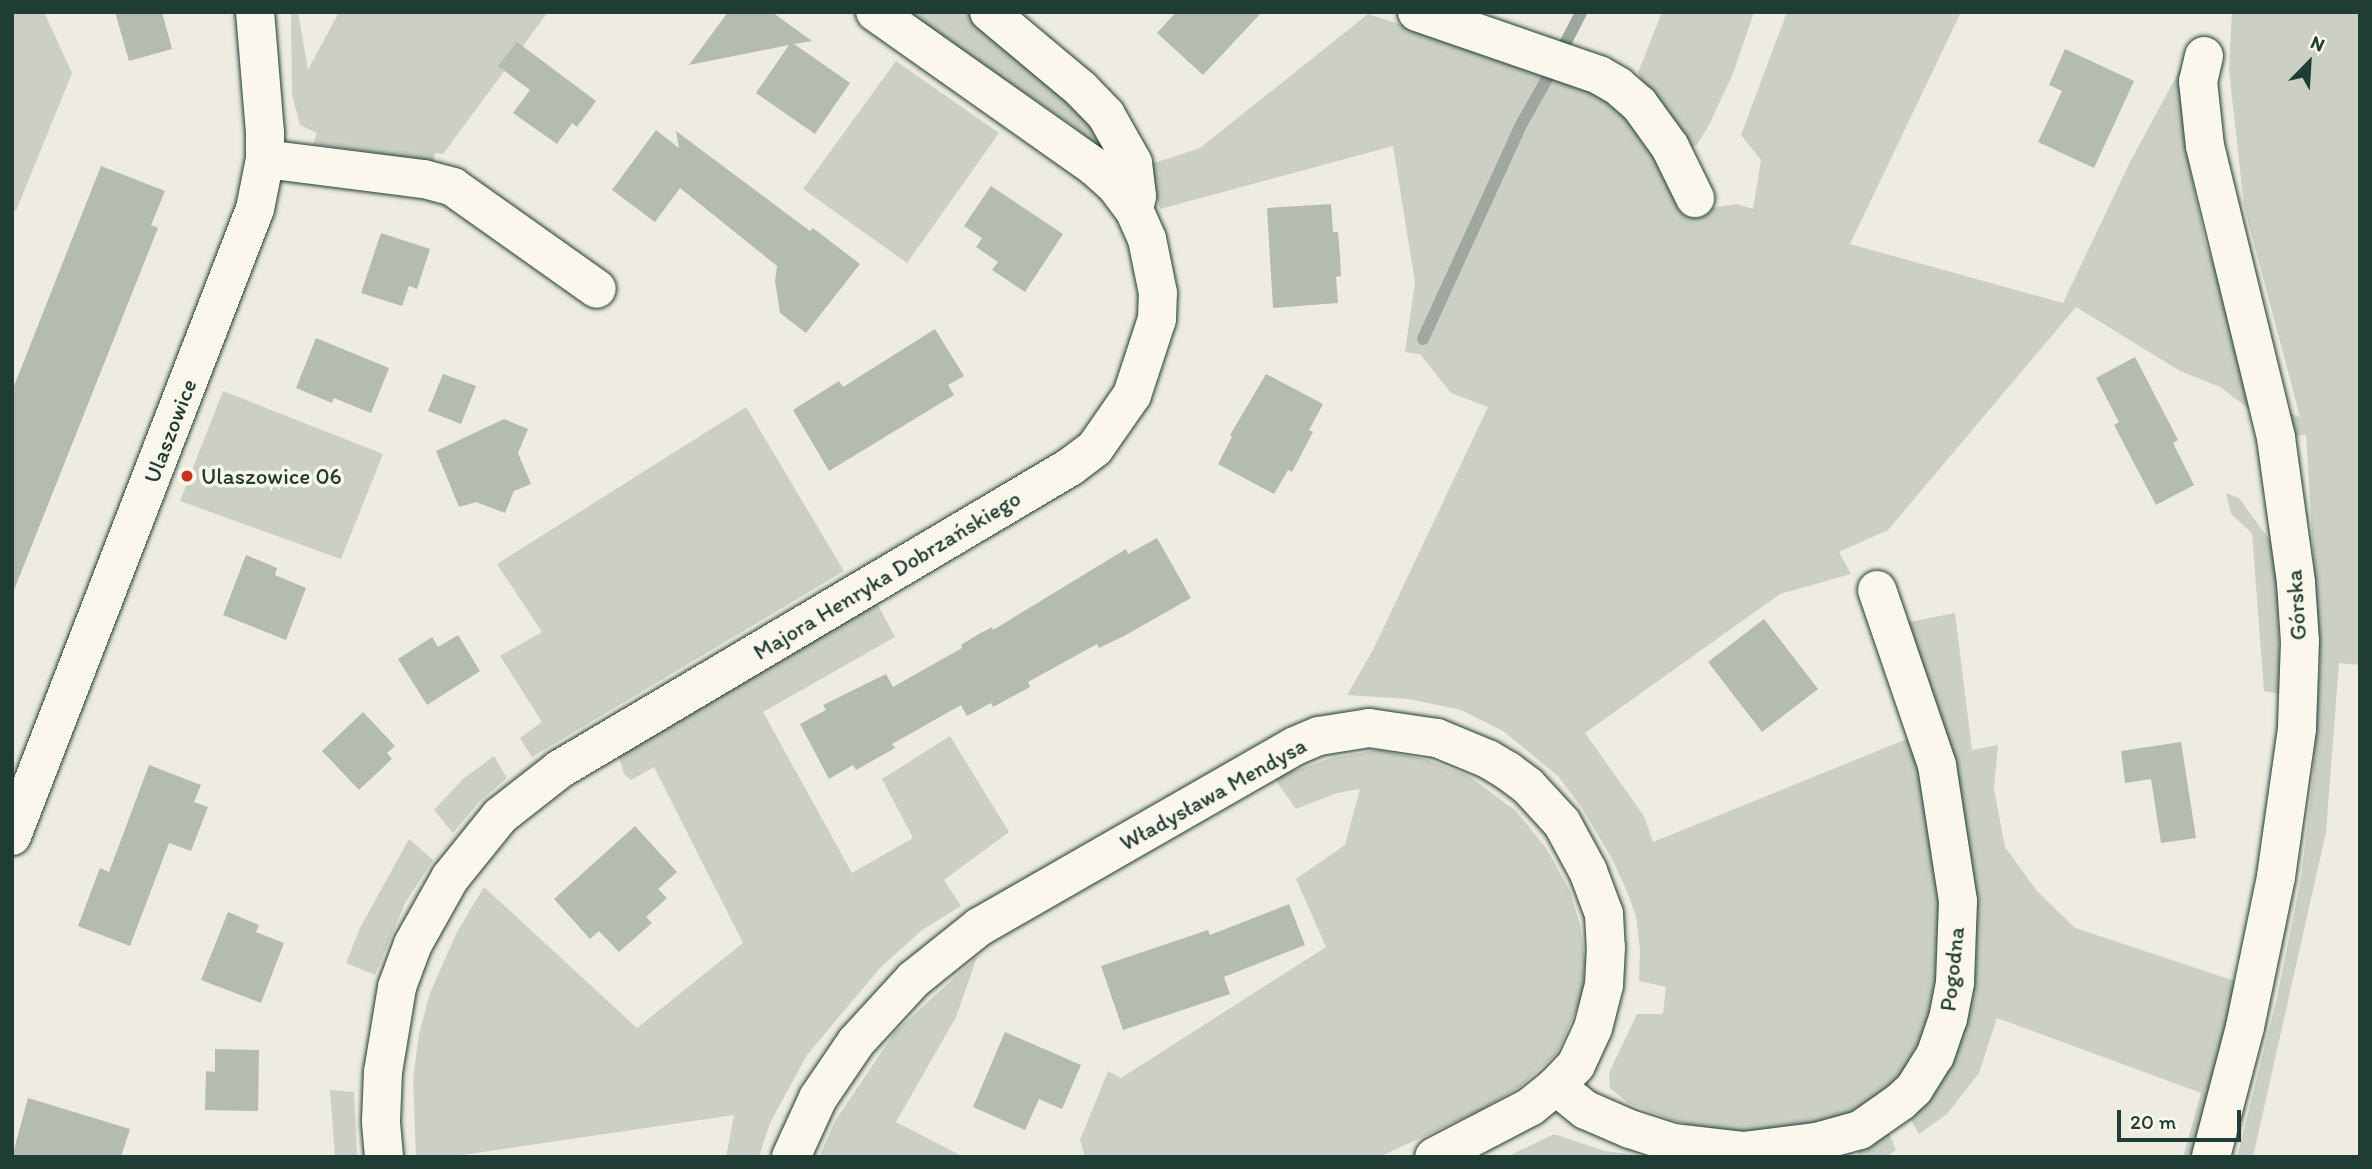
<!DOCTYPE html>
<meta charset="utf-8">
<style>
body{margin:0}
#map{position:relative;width:2372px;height:1169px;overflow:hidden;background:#eeece1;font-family:Itim,sans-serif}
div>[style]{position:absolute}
.green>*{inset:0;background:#cbcfc4}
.stream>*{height:12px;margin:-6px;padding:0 6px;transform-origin:6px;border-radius:6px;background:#9fa89f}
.building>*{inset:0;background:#b4bbb0}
.roads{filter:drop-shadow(0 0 2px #1f3d34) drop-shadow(0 0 2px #1f3d34)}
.minor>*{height:38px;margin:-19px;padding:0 19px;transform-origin:19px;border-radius:19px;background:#fbf7ec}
.dots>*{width:19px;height:19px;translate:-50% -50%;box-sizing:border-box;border:4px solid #fbf7ec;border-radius:50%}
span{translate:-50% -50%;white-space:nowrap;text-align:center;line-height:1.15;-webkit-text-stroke:7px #fbf7ec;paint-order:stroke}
.street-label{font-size:23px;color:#1f3d34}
.poi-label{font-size:23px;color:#1f3d34}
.left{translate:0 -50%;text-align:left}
.frame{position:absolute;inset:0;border:14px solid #1f3d34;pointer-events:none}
.north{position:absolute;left:2274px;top:28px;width:70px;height:70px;-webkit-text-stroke:5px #fbf7ec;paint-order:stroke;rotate:24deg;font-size:19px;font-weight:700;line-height:28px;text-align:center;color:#1f3d34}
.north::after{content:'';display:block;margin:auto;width:24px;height:32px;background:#1f3d34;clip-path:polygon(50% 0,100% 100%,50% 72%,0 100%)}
.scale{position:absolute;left:2117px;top:1110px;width:124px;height:32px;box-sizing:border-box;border:4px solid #1f3d34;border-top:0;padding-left:9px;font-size:21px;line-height:24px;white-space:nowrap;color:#1f3d34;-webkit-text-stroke:5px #fbf7ec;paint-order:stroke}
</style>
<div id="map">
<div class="green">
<div style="clip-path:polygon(12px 12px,44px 12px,72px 73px,16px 211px,12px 209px)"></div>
<div style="clip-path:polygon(291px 12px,298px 12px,308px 70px,339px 12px,548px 12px,443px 154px,435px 153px,434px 161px,313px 144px,317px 133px,300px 125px,292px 95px)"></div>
<div style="clip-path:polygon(907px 12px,970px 12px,981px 20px,1065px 90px,1118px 164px,1073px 126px)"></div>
<div style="clip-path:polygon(1662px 12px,1754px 12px,1734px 71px,1710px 123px,1697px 145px,1688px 148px,1667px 125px,1638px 73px)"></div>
<div style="clip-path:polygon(1787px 12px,1961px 12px,1850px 244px,2063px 303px,2130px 162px,2182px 66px,2188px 160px,2205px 241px,2240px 333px,2249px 409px,2220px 387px,2180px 371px,2076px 307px,1888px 530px,1839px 552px,1851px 574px,1780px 594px,1585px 733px,1644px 816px,1653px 842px,1912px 737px,1940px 878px,1943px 951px,1931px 1016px,1917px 1057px,1895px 1091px,1866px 1107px,1819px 1125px,1763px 1134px,1716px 1131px,1672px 1120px,1628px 1103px,1610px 1088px,1609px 1073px,1637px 1014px,1663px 1014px,1666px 987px,1639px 981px,1640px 950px,1636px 916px,1626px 889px,1612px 859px,1582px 808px,1558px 776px,1503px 731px,1461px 710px,1409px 699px,1347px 695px,1373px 650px,1488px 407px,1451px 393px,1420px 354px,1405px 352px,1415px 282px,1393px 146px,1160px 209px,1148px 165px,1200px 148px,1368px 14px,1552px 73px,1624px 107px,1689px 211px,1737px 204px,1753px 209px,1761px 160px,1741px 135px)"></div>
<div style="clip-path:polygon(2232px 12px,2360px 12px,2360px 665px,2339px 663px,2326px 832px,2253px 1157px,2237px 1157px,2277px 998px,2301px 878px,2313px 777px,2320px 664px,2306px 435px,2288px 436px,2283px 411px,2300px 417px,2244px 206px,2229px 70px)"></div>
<div style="clip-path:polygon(896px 61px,999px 133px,907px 263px,803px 189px)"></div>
<div style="clip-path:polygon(223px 391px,383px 454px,341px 559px,180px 501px)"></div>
<div style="clip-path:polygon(746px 407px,844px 571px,532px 757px,520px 738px,542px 722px,500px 656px,542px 632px,497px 564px)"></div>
<div style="clip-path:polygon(2226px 493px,2239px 498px,2271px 542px,2277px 557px,2280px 694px,2264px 691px,2252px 533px,2231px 514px)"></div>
<div style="clip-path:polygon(877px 603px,895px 637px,763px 712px,852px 873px,913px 838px,882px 779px,950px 736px,1009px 832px,944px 880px,961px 906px,922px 930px,880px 968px,807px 1055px,770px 1123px,759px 1157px,726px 1157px,734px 1115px,449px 1157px,416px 1157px,413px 1079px,419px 1034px,430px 993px,457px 932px,484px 887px,637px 1028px,743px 943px,654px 767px,631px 780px,624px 774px,619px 757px)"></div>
<div style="clip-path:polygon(1955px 613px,1972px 750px,1998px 745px,1994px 789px,2005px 847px,2037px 891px,2075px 928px,2241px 983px,2195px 1157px,2183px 1157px,2201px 1093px,1997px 1018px,1979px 1073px,1947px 1114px,1919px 1134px,1906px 1111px,1962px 1006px,1904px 623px)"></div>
<div style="clip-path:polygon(1378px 750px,1428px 760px,1469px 776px,1516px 811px,1546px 848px,1570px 891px,1580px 925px,1585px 959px,1583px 994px,1557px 1053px,1521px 1086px,1479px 1111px,1379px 1157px,1085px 1157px,1080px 1140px,1108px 1071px,1121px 1078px,1326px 947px,1296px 879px,1345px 845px,1360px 789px,1337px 793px,1296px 809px,1274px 778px,1331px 758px)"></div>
<div style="clip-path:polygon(494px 756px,507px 778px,479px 802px,453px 833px,434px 810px,463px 779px)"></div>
<div style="clip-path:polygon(409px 839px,433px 860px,405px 903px,375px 975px,346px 963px,360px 928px)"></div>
<div style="clip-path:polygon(977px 957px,956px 1017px,896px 1122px,964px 1157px,819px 1157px,835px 1121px,895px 1032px)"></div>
<div style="clip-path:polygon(330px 1090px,354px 1092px,357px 1157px,335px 1157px)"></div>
<div style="clip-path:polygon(1886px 1126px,1896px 1150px,1886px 1157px,1858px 1157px,1857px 1142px)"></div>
<div style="clip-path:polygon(1554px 1134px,1605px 1151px,1652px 1157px,1506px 1157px)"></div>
</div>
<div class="stream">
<div style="left:1565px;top:44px;width:36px;rotate:-63deg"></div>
<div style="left:1423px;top:339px;width:238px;rotate:-65.4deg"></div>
<div style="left:1522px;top:123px;width:53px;rotate:-60.5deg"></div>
</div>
<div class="building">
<div style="clip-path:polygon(115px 12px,162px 12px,172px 49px,129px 61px)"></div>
<div style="clip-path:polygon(728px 12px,772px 12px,812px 41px,794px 44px,850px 83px,815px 134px,756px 93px,789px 45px,689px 65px)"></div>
<div style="clip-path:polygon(1176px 12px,1262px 12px,1203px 75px,1157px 33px)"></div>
<div style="clip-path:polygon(517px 42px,596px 101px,577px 127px,572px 123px,557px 144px,513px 113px,530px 90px,498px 66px)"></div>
<div style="clip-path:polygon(2065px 49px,2134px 81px,2094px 168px,2038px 142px,2062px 91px,2049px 85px)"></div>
<div style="clip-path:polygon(656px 130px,679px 148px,676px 131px,810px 231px,813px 228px,860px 264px,806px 333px,780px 313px,775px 281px,777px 266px,680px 188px,655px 222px,612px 190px)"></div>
<div style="clip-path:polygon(101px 166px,165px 191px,151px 225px,158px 228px,12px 595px,12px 391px)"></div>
<div style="clip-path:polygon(991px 186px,1063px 234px,1025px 292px,992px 270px,998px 262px,976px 247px,982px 238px,964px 226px)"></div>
<div style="clip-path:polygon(1331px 204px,1333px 232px,1338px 232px,1340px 255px,1341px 276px,1336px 277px,1338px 303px,1273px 308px,1267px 208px)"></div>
<div style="clip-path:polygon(381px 233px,430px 249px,417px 289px,409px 286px,402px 306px,361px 293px)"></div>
<div style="clip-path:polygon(935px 329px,964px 376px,948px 385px,954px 395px,829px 471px,793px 410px,839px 381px,843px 387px)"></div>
<div style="clip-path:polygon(316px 338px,389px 368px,371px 413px,334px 398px,332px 403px,296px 388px)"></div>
<div style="clip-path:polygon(2135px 357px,2178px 440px,2173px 443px,2194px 485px,2156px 505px,2114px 425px,2119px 422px,2096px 378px)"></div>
<div style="clip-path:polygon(443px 374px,476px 386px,461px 424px,428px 411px)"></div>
<div style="clip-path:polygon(1266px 374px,1323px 404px,1309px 430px,1313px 432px,1292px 472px,1288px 470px,1274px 494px,1218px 464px,1232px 437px,1230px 435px)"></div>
<div style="clip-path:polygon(504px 419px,528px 429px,518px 453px,531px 484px,514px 491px,505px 513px,476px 502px,459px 507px,436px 451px)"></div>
<div style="clip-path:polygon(1157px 538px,1191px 598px,1124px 636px,1099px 648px,1097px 644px,1028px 682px,1030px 687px,993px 707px,991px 703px,967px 716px,961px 705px,892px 744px,895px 748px,856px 770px,853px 765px,829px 779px,800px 724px,826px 710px,823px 705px,886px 674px,893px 687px,962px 648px,961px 645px,977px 635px,992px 627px,993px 630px,1126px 549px,1128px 554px)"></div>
<div style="clip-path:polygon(246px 555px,277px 568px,275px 575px,306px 588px,286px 640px,223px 615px)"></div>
<div style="clip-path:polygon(1764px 619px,1818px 689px,1762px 732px,1708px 662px)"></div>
<div style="clip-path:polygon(458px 635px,480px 671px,427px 705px,398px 659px,432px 637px,438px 647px)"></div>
<div style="clip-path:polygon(363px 712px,395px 746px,387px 753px,392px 759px,359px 790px,322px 751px)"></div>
<div style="clip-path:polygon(2181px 742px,2196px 838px,2161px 843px,2151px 779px,2125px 783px,2121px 751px)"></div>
<div style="clip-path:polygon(149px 765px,201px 785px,194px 802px,208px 807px,191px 851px,169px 843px,130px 946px,78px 926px,100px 868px,109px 872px)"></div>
<div style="clip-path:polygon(635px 826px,677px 872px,658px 889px,667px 898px,646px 917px,652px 923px,619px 952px,599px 931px,590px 939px,554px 899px)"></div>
<div style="clip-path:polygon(1289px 904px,1305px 945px,1224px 977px,1230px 994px,1123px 1030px,1101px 966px,1208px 930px,1210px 935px)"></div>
<div style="clip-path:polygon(228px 912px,259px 925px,256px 932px,284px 943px,261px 1003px,201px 980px)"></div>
<div style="clip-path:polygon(1005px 1032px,1081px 1065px,1062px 1109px,1039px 1099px,1025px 1130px,973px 1107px)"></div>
<div style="clip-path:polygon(215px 1049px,259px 1050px,258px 1111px,205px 1110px,206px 1071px,215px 1072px)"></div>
<div style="clip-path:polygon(28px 1098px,130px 1129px,121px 1157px,12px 1157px)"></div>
</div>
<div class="roads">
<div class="minor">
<div style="left:989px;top:12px;width:120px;rotate:39.9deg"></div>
<div style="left:1081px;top:89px;width:36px;rotate:46deg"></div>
<div style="left:1106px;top:115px;width:55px;rotate:60.6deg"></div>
<div style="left:1133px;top:163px;width:33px;rotate:83deg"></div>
<div style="left:1137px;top:196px;width:14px;rotate:102deg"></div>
<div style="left:1417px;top:12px;width:193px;rotate:19.1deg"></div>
<div style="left:1599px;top:75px;width:22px;rotate:30deg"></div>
<div style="left:1618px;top:86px;width:28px;rotate:41deg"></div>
<div style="left:1639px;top:104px;width:53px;rotate:54.2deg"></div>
<div style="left:1670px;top:147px;width:57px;rotate:63.9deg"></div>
<div style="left:2204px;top:56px;width:26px;rotate:103deg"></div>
<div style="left:2198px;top:81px;width:65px;rotate:83.9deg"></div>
<div style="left:2205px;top:146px;width:301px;rotate:76.3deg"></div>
<div style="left:2276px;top:438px;width:146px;rotate:82.1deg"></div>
<div style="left:2296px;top:583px;width:58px;rotate:86.1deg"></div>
<div style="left:2300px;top:641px;width:88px;rotate:92deg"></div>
<div style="left:2297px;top:729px;width:149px;rotate:98.1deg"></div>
<div style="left:2276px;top:877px;width:153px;rotate:101.7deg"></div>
<div style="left:2245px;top:1027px;width:134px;rotate:104.7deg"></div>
<div style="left:265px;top:159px;width:160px;rotate:7.2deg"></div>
<div style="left:424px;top:179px;width:30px;rotate:15deg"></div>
<div style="left:453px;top:187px;width:176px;rotate:35.3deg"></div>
<div style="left:12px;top:836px;width:672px;rotate:-68.82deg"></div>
<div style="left:255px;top:209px;width:51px;rotate:-78.7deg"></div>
<div style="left:265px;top:159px;width:26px;rotate:-90deg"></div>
<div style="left:265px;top:133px;width:121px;rotate:-94.7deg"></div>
<div style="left:1556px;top:1086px;width:38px;rotate:39deg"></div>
<div style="left:1586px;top:1110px;width:48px;rotate:23.4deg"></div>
<div style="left:1630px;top:1129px;width:45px;rotate:18deg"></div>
<div style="left:1673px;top:1143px;width:70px;rotate:6.5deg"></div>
<div style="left:1743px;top:1151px;width:74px;rotate:-7deg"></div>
<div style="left:1816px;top:1142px;width:46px;rotate:-15.3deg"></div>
<div style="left:1860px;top:1130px;width:49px;rotate:-35deg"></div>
<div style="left:1900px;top:1102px;width:19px;rotate:-43deg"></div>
<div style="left:1914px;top:1089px;width:39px;rotate:-58deg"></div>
<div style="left:1935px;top:1056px;width:39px;rotate:-71deg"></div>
<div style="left:1948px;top:1019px;width:37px;rotate:-79deg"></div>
<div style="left:1955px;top:983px;width:82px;rotate:-87.9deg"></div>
<div style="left:1958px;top:901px;width:138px;rotate:-98.8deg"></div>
<div style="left:1937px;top:765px;width:185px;rotate:-108.9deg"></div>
<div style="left:384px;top:1157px;width:36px;rotate:-95deg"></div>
<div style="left:381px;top:1121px;width:49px;rotate:-87.7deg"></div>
<div style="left:383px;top:1072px;width:86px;rotate:-80.6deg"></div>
<div style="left:397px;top:987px;width:46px;rotate:-69.6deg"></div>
<div style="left:413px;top:944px;width:76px;rotate:-60.7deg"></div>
<div style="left:450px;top:878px;width:80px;rotate:-51.1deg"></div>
<div style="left:500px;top:816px;width:76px;rotate:-38.1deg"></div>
<div style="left:560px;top:769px;width:593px;rotate:-30.63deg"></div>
<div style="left:1070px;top:467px;width:31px;rotate:-37deg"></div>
<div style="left:1095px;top:448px;width:65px;rotate:-55.1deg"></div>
<div style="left:1132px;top:395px;width:80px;rotate:-71.8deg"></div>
<div style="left:1157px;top:319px;width:26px;rotate:-88deg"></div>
<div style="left:1158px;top:293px;width:55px;rotate:-101.5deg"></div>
<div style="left:1147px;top:239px;width:32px;rotate:-114deg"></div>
<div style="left:1134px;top:210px;width:30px;rotate:-127deg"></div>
<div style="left:1116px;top:186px;width:28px;rotate:-138deg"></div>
<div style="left:1095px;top:167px;width:269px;rotate:-144.8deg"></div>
<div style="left:791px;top:1157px;width:65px;rotate:-65.4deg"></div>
<div style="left:818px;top:1098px;width:68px;rotate:-55.8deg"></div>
<div style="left:856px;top:1042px;width:86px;rotate:-47.4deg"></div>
<div style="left:914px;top:979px;width:83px;rotate:-38.7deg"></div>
<div style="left:979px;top:927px;width:364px;rotate:-29.8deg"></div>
<div style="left:1295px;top:746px;width:26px;rotate:-23deg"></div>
<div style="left:1319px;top:736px;width:51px;rotate:-9.1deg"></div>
<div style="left:1369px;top:728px;width:69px;rotate:8.4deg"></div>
<div style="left:1437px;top:738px;width:55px;rotate:22.4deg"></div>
<div style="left:1488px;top:759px;width:23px;rotate:31deg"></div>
<div style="left:1508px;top:771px;width:25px;rotate:37deg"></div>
<div style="left:1528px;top:786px;width:50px;rotate:47.4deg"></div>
<div style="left:1562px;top:823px;width:55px;rotate:61.6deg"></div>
<div style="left:1588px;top:871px;width:46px;rotate:69.6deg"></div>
<div style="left:1604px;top:914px;width:33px;rotate:87deg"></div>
<div style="left:1606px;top:947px;width:38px;rotate:93deg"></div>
<div style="left:1604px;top:985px;width:44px;rotate:104.3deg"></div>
<div style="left:1593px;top:1028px;width:41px;rotate:114.7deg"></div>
<div style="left:1576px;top:1065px;width:29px;rotate:134deg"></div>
<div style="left:1556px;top:1086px;width:33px;rotate:141deg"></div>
<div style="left:1530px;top:1107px;width:108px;rotate:152.5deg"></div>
</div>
</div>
<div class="dots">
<div style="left:187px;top:476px;background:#c8321e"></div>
</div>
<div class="street-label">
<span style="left:170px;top:431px;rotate:-69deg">Ulaszowice</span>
<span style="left:887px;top:575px;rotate:-31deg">Majora Henryka Dobrzańskiego</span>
<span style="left:2296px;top:605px;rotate:-94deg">Górska</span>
<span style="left:1213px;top:794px;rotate:-29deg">Władysława Mendysa</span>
<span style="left:1952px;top:969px;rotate:-84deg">Pogodna</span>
</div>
<div class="poi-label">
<span class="left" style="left:201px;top:476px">Ulaszowice 06</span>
</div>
<div class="frame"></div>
<div class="north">N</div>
<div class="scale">20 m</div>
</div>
